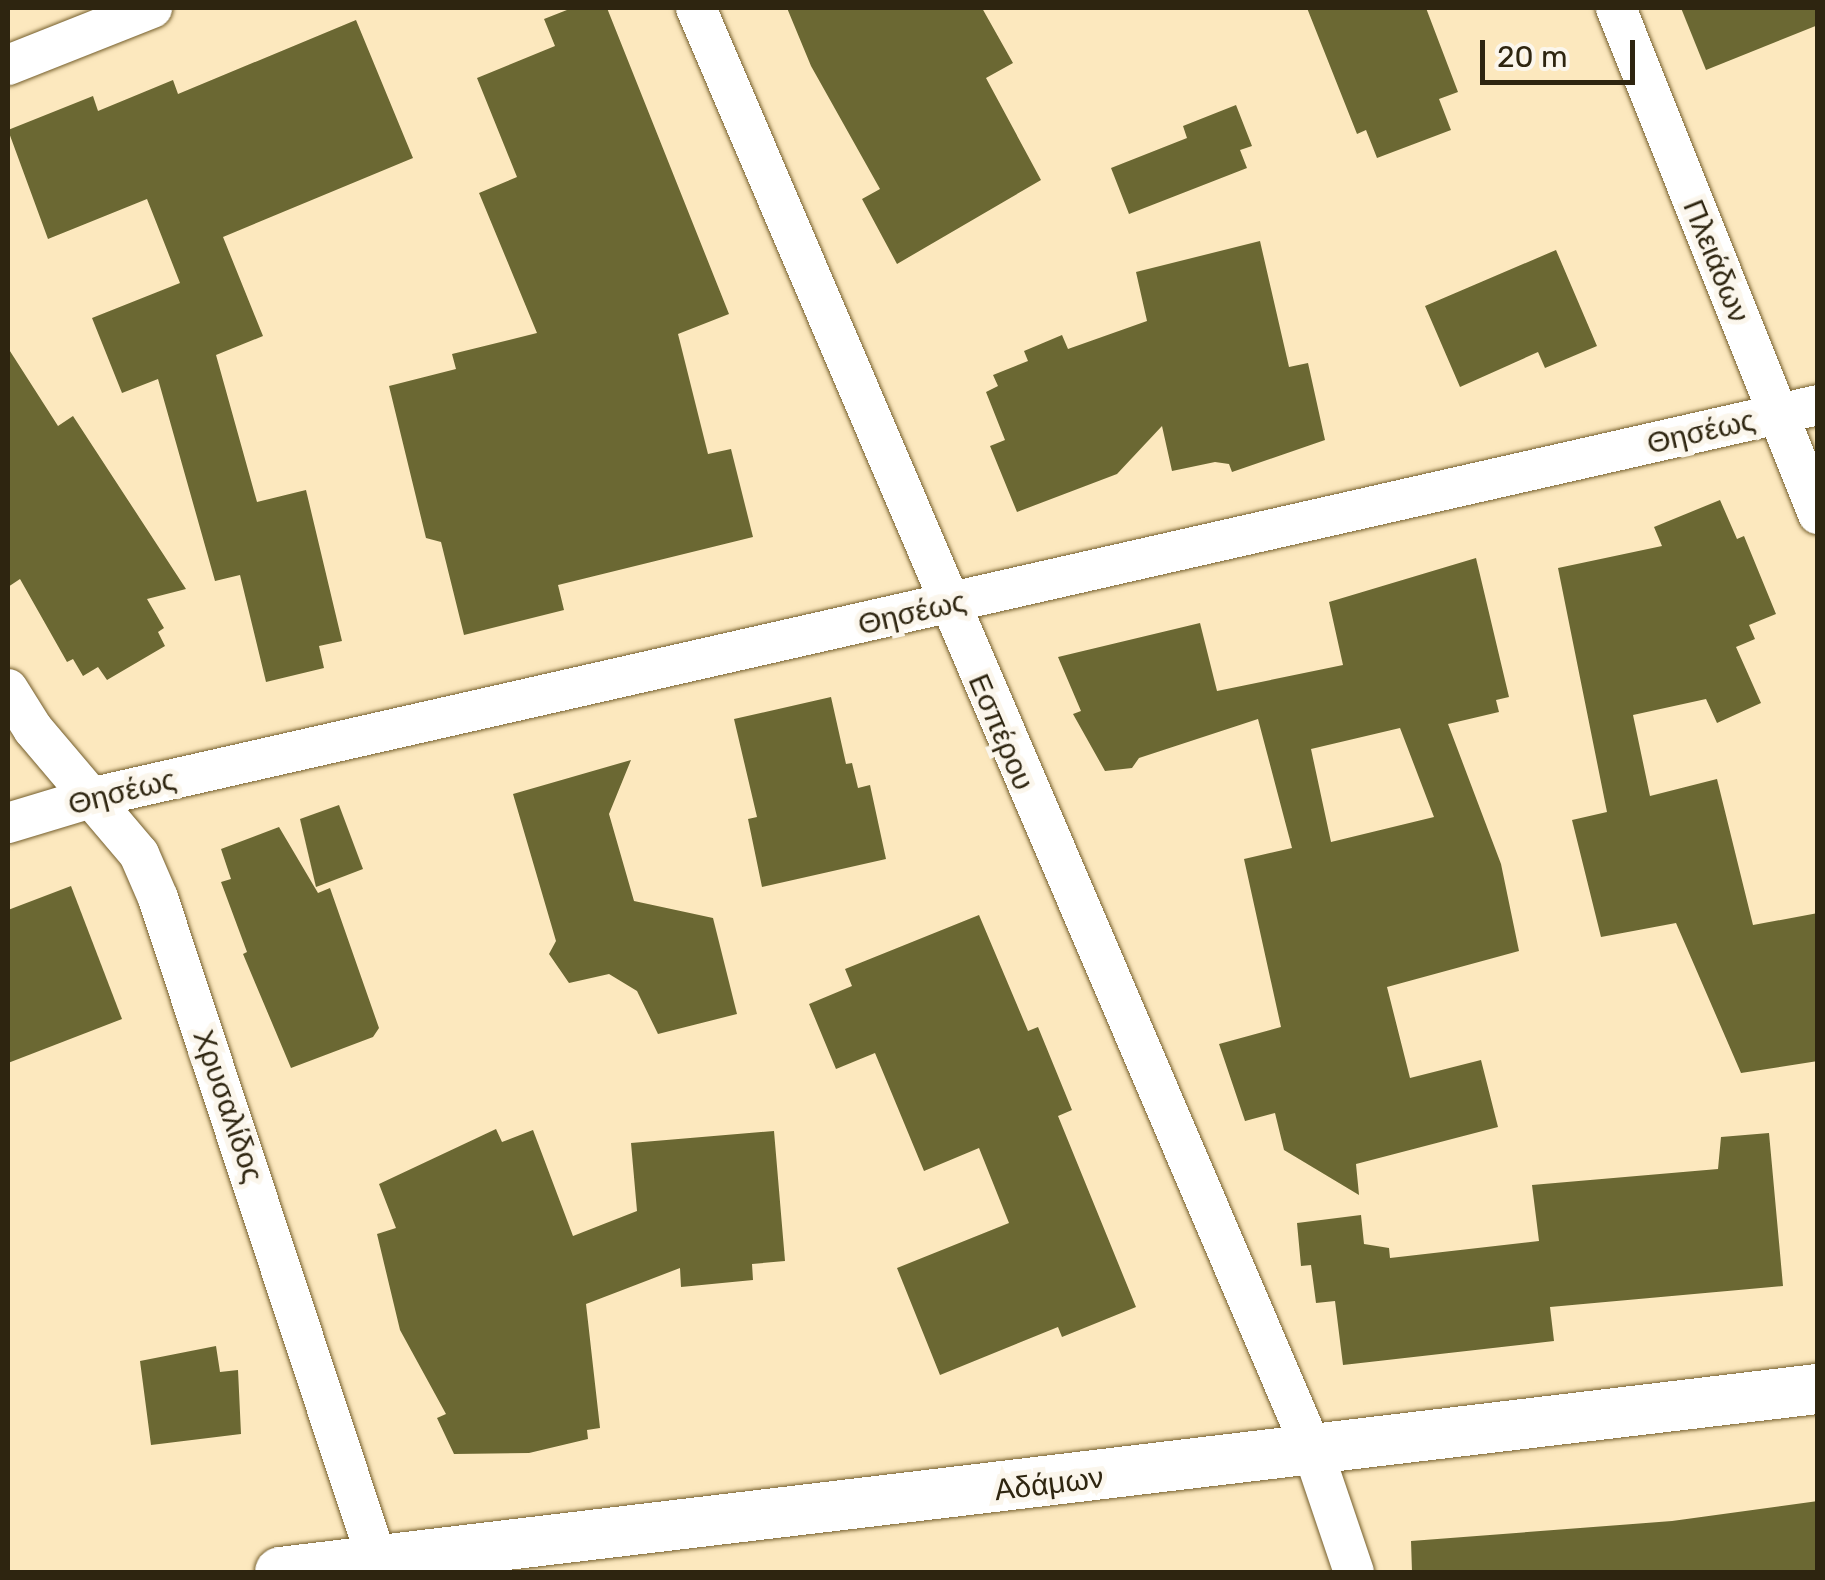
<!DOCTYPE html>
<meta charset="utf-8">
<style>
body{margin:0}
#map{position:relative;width:1825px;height:1580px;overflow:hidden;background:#fce8be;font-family:Rubik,sans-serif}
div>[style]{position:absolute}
.building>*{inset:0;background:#6b6833}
.roads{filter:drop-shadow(0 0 2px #745e2c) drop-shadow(0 0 2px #745e2c)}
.minor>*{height:40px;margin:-20px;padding:0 20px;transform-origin:20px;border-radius:20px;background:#fff}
.tertiary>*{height:50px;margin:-25px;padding:0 25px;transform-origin:25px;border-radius:25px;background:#fff}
span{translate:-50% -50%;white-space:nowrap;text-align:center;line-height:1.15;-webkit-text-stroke:10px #fbf6ec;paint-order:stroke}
.street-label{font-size:30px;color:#2e2510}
.frame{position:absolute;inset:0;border:10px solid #2e2510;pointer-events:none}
.scale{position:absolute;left:1480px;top:40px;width:155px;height:45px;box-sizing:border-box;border:5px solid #2e2510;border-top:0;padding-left:12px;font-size:30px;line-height:35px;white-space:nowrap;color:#2e2510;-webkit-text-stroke:8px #fbf6ec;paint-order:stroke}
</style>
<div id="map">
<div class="building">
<div style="clip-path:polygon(572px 8px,607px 8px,729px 314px,678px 334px,708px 454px,731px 449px,753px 537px,558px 585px,564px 610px,464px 635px,441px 542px,426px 538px,389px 386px,456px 369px,452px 354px,537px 333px,479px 193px,517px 177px,477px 78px,555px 46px,544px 19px)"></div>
<div style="clip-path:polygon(787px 8px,982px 8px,1013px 63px,986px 78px,1041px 180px,897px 264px,862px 199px,880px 189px,811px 66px)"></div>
<div style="clip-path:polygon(1307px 8px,1426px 8px,1458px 92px,1439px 99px,1451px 130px,1377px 158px,1366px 130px,1357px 134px)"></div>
<div style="clip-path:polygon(1681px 8px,1818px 8px,1818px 25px,1706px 70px)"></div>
<div style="clip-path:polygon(356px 20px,413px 158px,223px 237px,263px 336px,216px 355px,257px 502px,306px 490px,342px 641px,319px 646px,324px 668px,266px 682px,240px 575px,215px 581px,158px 379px,122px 393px,92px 318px,180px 283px,147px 199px,48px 239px,8px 130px,93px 96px,98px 111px,173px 80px,178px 94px)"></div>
<div style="clip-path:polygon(1236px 105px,1252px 146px,1240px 150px,1247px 168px,1129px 214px,1111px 168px,1187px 138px,1183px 126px)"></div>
<div style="clip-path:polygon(1260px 241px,1289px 367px,1308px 363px,1325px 440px,1232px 472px,1229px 464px,1215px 462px,1172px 471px,1162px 426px,1117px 474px,1017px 512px,990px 446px,1005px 440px,986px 392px,998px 386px,993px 375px,1028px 361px,1024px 351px,1062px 335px,1068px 349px,1147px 321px,1136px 272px)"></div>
<div style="clip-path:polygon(1556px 250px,1597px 346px,1545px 368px,1538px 352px,1460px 387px,1425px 306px)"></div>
<div style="clip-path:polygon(8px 348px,58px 426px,73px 416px,186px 589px,147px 599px,164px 628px,158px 632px,165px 646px,107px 680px,98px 667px,83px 676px,73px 659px,67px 662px,20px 579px,8px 587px)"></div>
<div style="clip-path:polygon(1720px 500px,1737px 539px,1744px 536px,1776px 614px,1749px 625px,1755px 639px,1736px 647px,1761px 703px,1717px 723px,1706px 699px,1633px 715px,1650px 796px,1717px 779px,1753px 925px,1818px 913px,1818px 1061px,1741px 1073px,1676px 923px,1601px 937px,1572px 820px,1607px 812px,1558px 568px,1662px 546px,1654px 527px)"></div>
<div style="clip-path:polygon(evenodd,1476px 558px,1509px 697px,1496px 700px,1499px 712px,1448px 724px,1501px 864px,1519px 951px,1387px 987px,1410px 1078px,1481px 1060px,1498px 1127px,1356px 1164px,1359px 1195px,1284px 1150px,1275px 1113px,1245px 1121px,1219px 1044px,1281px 1027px,1244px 859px,1292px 848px,1258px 719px,1139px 758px,1132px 768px,1105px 771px,1073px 714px,1081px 711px,1058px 657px,1200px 623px,1217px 691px,1343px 665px,1329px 602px,1476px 558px,1400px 728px,1434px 817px,1331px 842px,1311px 749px,1400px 728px)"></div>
<div style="clip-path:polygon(831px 697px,846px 764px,852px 763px,858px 788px,870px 785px,886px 859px,762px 887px,748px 819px,757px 817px,734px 719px)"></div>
<div style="clip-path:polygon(631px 760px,609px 814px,634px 901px,713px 918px,737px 1014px,658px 1034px,637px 991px,609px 974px,569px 983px,549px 954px,556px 941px,513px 794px)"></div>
<div style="clip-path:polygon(339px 805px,363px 869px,316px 887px,300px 819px)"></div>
<div style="clip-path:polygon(279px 827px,318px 893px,330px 888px,379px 1028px,373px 1037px,291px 1068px,243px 954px,247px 952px,221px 882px,231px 879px,221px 849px)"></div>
<div style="clip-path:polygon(71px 886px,122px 1019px,8px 1063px,8px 910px)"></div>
<div style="clip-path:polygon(979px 915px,1028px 1031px,1038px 1027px,1072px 1110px,1058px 1116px,1136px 1307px,1062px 1337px,1058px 1327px,940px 1375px,897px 1268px,1009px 1223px,979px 1148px,924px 1171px,875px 1053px,836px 1069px,809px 1004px,852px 986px,845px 969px)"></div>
<div style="clip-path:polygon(496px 1129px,502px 1142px,533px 1130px,573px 1236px,637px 1211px,631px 1143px,774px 1131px,785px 1261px,752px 1264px,753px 1280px,681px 1287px,680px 1268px,586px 1304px,600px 1428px,587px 1430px,588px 1439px,529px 1453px,454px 1454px,437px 1418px,446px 1414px,400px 1330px,377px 1234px,396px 1228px,379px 1184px)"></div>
<div style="clip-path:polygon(1769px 1133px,1783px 1286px,1550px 1307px,1554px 1341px,1343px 1365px,1335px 1301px,1316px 1303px,1311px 1265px,1301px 1266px,1297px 1223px,1361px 1215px,1364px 1244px,1389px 1248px,1390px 1258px,1539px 1241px,1532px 1185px,1718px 1169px,1721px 1137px)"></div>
<div style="clip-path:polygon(216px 1346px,220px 1372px,238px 1370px,241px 1434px,151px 1445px,140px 1361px)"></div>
<div style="clip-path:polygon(1818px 1501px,1818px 1572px,1412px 1572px,1411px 1541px,1672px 1521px)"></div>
</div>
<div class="roads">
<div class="minor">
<div style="left:696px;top:8px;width:1573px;rotate:66.86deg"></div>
<div style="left:1314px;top:1454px;width:125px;rotate:71.3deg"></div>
<div style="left:1616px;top:8px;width:545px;rotate:68.24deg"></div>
<div style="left:8px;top:65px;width:155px;rotate:-21.6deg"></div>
<div style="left:8px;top:689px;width:47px;rotate:58deg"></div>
<div style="left:33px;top:729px;width:164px;rotate:49.7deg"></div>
<div style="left:139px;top:854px;width:48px;rotate:66.6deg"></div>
<div style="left:158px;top:898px;width:710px;rotate:71.69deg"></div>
<div style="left:8px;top:823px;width:90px;rotate:-16.8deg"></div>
<div style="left:94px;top:797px;width:1768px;rotate:-12.81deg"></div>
</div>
<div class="tertiary">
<div style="left:280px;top:1572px;width:1549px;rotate:-6.79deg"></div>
</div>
</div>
<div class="street-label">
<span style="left:1716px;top:261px;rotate:68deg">Πλειάδων</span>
<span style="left:1701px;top:432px;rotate:-13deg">Θησέως</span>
<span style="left:912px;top:613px;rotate:-13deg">Θησέως</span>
<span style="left:1001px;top:732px;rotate:67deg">Εσπέρου</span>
<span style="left:122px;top:792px;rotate:-14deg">Θησέως</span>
<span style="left:228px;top:1106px;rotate:71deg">Χρυσαλίδος</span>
<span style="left:1049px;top:1484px;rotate:-7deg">Αδάμων</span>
</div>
<div class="frame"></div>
<div class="scale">20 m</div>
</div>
